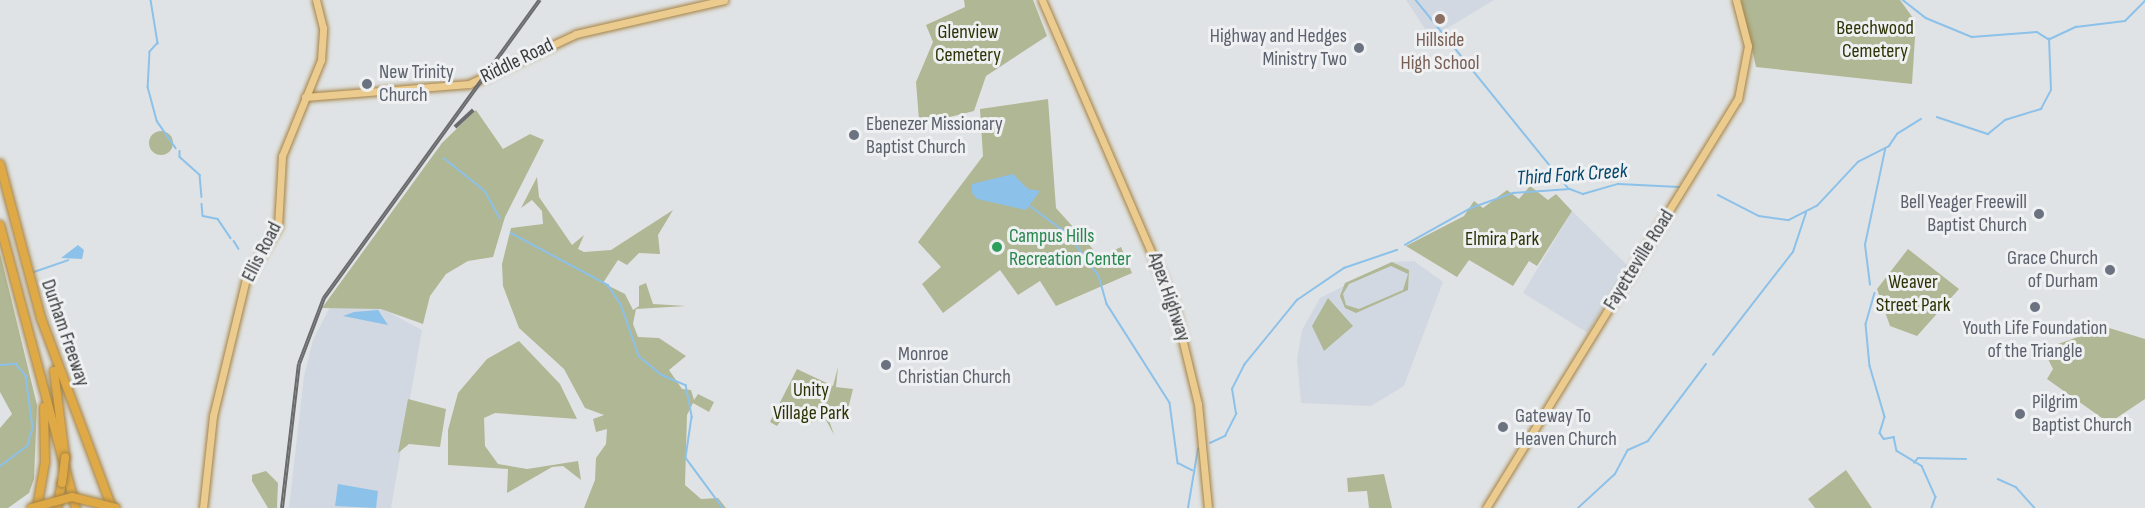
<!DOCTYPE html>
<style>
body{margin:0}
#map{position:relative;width:2145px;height:508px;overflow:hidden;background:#e0e3e5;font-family:"Sofia Sans Condensed",sans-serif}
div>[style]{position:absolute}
.built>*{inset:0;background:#d1d8e1}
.green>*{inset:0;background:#b0b794}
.round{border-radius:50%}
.water>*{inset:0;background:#8cc1e9}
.stream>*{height:1.5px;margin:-0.75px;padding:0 0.75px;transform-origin:0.75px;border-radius:0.75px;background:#8cc1e9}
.roads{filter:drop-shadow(0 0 2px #a58242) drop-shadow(0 0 2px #a58242)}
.major>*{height:7px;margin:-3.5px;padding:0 3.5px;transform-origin:3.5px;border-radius:3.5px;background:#eccb8f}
.highway>*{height:8px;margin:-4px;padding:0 4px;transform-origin:4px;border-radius:4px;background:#dfa945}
.rail>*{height:4px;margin-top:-2px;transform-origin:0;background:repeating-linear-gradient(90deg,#eef0f2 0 4.5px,#6a6b6d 0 9px);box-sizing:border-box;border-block:2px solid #6a6b6d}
.bridges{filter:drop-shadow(0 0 2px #a58242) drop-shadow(0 0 2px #a58242)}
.highway-bridge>*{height:8px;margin:-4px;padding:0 4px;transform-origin:4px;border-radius:4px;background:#dfa945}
.dots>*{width:16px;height:16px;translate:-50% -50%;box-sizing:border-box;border:3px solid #eef0f2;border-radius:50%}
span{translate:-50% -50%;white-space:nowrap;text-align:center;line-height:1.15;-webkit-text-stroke:6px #eef0f2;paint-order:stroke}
.park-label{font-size:20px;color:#2e3305}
.worship-label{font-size:20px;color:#5b616d}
.right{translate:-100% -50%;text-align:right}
.left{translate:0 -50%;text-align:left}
.education-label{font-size:20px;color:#785e54}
.street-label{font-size:20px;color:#3a3b3c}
.leisure-label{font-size:20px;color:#27864d}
.water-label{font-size:21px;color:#04476d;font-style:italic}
</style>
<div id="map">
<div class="built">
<div style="clip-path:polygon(1406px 0,1494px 0,1431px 38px)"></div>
<div style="clip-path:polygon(1572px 211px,1629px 267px,1588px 333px,1523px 293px)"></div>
<div style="clip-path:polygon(1414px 261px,1443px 282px,1404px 386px,1371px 406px,1301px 403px,1297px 359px,1302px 330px,1320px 298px,1391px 262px)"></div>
<div style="clip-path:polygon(330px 307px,381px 308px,422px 330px,391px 508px,289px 508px,304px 376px,313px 340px)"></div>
</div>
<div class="green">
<div style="clip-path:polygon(964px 0,1033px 0,1047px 36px,986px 76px,974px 111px,925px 123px,919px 120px,916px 82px,933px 42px,926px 25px,965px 7px)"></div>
<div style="clip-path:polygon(1741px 0,1900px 0,1916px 22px,1912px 84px,1756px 67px)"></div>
<div style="clip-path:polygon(1048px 99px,1056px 208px,1100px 257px,1121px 247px,1132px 273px,1056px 306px,1040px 281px,1018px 295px,1000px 270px,943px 313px,922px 284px,941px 267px,918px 242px,983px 156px,980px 109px)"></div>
<div style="clip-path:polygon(476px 110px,503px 149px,530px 134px,544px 140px,505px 217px,493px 257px,468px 261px,446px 274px,430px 296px,423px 324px,381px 309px,322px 308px,442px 143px)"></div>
<div class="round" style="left:149px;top:131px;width:24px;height:24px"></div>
<div style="clip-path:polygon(537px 177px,539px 197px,572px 245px,584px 235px,578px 249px,584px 252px,611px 250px,673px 210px,658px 235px,660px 254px,639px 253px,627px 265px,618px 260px,603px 283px,625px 294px,633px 310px,639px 306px,639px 286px,646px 283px,653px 304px,686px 306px,636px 309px,633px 324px,638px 337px,659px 338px,686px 356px,669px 370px,682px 389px,691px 390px,694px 400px,698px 394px,714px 402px,709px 412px,693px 403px,687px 415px,685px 485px,701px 499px,718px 498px,726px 508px,584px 508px,595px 480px,596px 458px,606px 444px,607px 429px,596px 432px,593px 419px,604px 415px,585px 408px,564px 369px,519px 328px,503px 286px,502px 264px,511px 228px,543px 224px,542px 211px,532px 200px,521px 208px)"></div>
<div style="clip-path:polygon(1530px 186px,1548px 200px,1556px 194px,1572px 211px,1537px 266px,1529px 261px,1513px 286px,1469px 260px,1457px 277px,1406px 246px,1464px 216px,1474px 201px,1483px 208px,1507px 190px,1519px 199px)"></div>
<div style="clip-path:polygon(1908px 249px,1959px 289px,1917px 336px,1890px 326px,1877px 289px)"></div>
<div style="clip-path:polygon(0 253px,37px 405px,34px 479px,29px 493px,8px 508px,0 508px,0 428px,12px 414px,0 392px)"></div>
<div style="clip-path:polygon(evenodd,1392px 262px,1409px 270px,1408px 290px,1356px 313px,1345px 308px,1340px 296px,1345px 283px,1392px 262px,1391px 266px,1408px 274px,1403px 290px,1359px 309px,1346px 305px,1343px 294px,1349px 284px,1391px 266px)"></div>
<div style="clip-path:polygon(1328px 298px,1353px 326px,1324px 351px,1312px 326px)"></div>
<div style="clip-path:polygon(2106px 327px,2145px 339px,2145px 399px,2109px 423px,2047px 379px,2053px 369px,2048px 359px,2058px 344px)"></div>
<div style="clip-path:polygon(519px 341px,560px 384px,577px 419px,495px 413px,484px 418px,485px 446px,498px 464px,527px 469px,578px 461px,581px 480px,563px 466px,552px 467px,507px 493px,508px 469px,448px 465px,448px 430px,458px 393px,487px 359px)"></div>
<div style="clip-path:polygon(838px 367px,836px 387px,853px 389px,847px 413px,828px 417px,834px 435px,825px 418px,807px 424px,788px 410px,777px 426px,770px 422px,797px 369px,833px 386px)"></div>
<div style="clip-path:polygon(408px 399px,446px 409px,440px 447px,409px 444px,398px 453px)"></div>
<div style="clip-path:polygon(1846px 470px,1872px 508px,1815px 508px,1808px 499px)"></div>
<div style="clip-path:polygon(266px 471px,278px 483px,277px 508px,268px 508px,252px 481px,252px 475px)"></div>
<div style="clip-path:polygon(1384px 474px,1392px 508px,1369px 508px,1367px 491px,1348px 492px,1347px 478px)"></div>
</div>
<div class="water">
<div style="clip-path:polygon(1013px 174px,1028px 189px,1040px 191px,1026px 210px,977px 199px,972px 193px,972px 184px)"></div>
<div style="clip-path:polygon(78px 245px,84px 250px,82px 259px,61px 258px)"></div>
<div style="clip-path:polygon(378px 310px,388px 325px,343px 316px,354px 312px)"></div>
<div style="clip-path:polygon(338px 484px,378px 491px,376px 508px,335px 506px)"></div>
</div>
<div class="stream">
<div style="left:151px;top:0;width:44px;rotate:80.8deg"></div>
<div style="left:158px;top:43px;width:12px;rotate:132deg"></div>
<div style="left:150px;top:52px;width:35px;rotate:93deg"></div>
<div style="left:148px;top:87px;width:35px;rotate:75deg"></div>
<div style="left:157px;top:121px;width:33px;rotate:55deg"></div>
<div style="left:1416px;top:0;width:243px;rotate:51deg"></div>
<div style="left:1903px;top:0;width:29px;rotate:38deg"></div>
<div style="left:1926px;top:18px;width:50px;rotate:22.4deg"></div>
<div style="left:1972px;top:37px;width:65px;rotate:-4.4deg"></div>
<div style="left:2037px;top:32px;width:13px;rotate:32deg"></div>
<div style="left:2050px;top:39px;width:29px;rotate:-25deg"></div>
<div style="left:2076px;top:27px;width:49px;rotate:-7deg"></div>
<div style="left:2125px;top:21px;width:28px;rotate:-45deg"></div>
<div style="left:1937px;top:117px;width:54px;rotate:18.4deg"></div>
<div style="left:1988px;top:134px;width:22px;rotate:-39deg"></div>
<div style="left:2005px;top:120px;width:38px;rotate:-17deg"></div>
<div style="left:2041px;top:109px;width:21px;rotate:-62deg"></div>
<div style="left:2051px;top:90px;width:51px;rotate:-92.2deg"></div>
<div style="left:180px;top:151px;width:6px;rotate:90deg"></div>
<div style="left:180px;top:157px;width:27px;rotate:42deg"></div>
<div style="left:200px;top:175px;width:22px;rotate:85deg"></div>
<div style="left:444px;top:158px;width:53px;rotate:38.8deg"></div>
<div style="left:485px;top:191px;width:31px;rotate:61deg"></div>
<div style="left:1718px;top:195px;width:46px;rotate:27.1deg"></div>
<div style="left:1759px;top:216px;width:30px;rotate:8deg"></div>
<div style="left:1789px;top:220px;width:31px;rotate:-27deg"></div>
<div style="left:1817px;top:206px;width:60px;rotate:-47deg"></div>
<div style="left:1858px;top:162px;width:35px;rotate:-27deg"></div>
<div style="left:1889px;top:146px;width:14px;rotate:-56deg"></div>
<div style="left:1897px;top:134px;width:28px;rotate:-32deg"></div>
<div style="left:202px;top:204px;width:12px;rotate:85deg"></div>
<div style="left:203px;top:216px;width:15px;rotate:11deg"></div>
<div style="left:218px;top:219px;width:23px;rotate:56deg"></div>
<div style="left:1029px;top:205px;width:49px;rotate:36.6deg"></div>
<div style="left:1068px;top:234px;width:52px;rotate:53.6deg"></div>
<div style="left:1099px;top:276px;width:29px;rotate:74deg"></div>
<div style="left:1107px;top:304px;width:117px;rotate:57.5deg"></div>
<div style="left:1170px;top:403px;width:61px;rotate:82.4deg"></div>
<div style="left:1178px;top:463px;width:16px;rotate:27deg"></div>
<div style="left:511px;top:233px;width:110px;rotate:28.2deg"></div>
<div style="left:608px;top:285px;width:23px;rotate:56deg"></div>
<div style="left:621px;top:304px;width:55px;rotate:70.9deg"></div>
<div style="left:639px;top:356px;width:30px;rotate:40deg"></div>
<div style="left:662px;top:375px;width:26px;rotate:23deg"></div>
<div style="left:686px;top:385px;width:33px;rotate:79deg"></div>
<div style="left:692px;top:417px;width:41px;rotate:98.3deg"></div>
<div style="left:686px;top:458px;width:62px;rotate:53.5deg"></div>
<div style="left:234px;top:241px;width:9px;rotate:58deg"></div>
<div style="left:1405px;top:245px;width:76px;rotate:-29.3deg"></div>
<div style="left:1471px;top:208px;width:45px;rotate:-19.7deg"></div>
<div style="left:1513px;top:193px;width:57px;rotate:-4deg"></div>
<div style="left:1570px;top:189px;width:14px;rotate:21deg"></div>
<div style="left:1583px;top:194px;width:37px;rotate:-16deg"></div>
<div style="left:1619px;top:184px;width:60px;rotate:2.9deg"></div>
<div style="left:34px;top:272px;width:36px;rotate:-19deg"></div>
<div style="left:1870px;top:285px;width:40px;rotate:-97.1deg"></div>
<div style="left:1865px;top:245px;width:97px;rotate:-78.1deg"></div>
<div style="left:1875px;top:293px;width:32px;rotate:106deg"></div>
<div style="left:1866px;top:324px;width:42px;rotate:84.6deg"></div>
<div style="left:1870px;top:366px;width:53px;rotate:73.6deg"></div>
<div style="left:1885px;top:417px;width:17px;rotate:107deg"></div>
<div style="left:1880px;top:433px;width:7px;rotate:56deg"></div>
<div style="left:1884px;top:439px;width:10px;rotate:-11deg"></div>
<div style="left:1894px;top:437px;width:14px;rotate:78deg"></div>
<div style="left:1897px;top:451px;width:29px;rotate:31deg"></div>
<div style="left:1922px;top:466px;width:34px;rotate:66deg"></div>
<div style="left:1936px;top:497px;width:12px;rotate:110deg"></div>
<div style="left:1713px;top:355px;width:130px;rotate:-52.2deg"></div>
<div style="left:1793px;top:252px;width:41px;rotate:-71.6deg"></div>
<div style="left:0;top:365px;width:16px;rotate:-4deg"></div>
<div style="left:16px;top:364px;width:16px;rotate:50deg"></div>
<div style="left:26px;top:376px;width:52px;rotate:82.3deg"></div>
<div style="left:33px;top:428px;width:19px;rotate:106deg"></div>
<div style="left:28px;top:446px;width:35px;rotate:143deg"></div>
<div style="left:1210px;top:443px;width:17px;rotate:-25deg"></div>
<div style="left:1225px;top:436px;width:25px;rotate:-63deg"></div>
<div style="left:1236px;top:414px;width:25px;rotate:-99deg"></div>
<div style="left:1232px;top:389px;width:27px;rotate:-63deg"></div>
<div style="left:1244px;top:365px;width:84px;rotate:-50.8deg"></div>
<div style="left:1297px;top:300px;width:57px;rotate:-34.2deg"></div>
<div style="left:1344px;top:268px;width:56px;rotate:-18.8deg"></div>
<div style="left:1914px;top:463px;width:6px;rotate:-51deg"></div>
<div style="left:1918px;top:458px;width:48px;rotate:1.2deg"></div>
<div style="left:1998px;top:479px;width:20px;rotate:24deg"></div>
<div style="left:2016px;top:487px;width:28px;rotate:48deg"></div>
<div style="left:1188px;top:508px;width:60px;rotate:-80.4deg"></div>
<div style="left:1578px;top:508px;width:50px;rotate:-42.6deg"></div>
<div style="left:1615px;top:474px;width:27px;rotate:-62deg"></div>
<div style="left:1628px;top:450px;width:22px;rotate:-24deg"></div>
<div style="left:1648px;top:441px;width:96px;rotate:-53deg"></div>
</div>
<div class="roads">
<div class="major">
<div style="left:1042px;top:0;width:332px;rotate:66.6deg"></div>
<div style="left:1174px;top:305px;width:102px;rotate:76.4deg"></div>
<div style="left:1198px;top:404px;width:104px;rotate:84.5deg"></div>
<div style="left:305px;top:97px;width:165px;rotate:-4.5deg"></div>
<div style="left:469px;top:84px;width:118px;rotate:-25deg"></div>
<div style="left:576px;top:34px;width:152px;rotate:-12.9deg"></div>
<div style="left:203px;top:508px;width:93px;rotate:-83.8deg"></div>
<div style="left:213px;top:416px;width:141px;rotate:-76.5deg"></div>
<div style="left:246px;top:279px;width:62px;rotate:-58.9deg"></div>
<div style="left:278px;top:226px;width:70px;rotate:-86.7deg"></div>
<div style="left:282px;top:156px;width:104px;rotate:-67.9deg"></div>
<div style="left:321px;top:60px;width:32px;rotate:-86deg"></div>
<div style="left:323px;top:28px;width:29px;rotate:-104deg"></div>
<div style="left:1486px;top:508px;width:480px;rotate:-58.4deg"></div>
<div style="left:1738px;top:99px;width:54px;rotate:-79.3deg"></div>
<div style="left:1748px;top:46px;width:48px;rotate:-104.6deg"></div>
</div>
<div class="highway">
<div style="left:0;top:164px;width:159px;rotate:75.1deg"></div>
<div style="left:41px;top:318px;width:203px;rotate:69.5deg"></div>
<div style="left:0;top:225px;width:293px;rotate:75deg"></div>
<div style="left:54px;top:371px;width:87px;rotate:82.7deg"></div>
<div style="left:37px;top:508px;width:47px;rotate:-80.1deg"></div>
<div style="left:45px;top:462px;width:55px;rotate:-91deg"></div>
<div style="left:57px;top:508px;width:25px;rotate:-79deg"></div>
</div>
</div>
<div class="rail">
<div style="left:455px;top:127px;width:25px;rotate:-43deg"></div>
<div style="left:282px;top:508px;width:145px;rotate:-83.3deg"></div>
<div style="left:299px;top:364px;width:71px;rotate:-69.3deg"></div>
<div style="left:324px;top:298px;width:368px;rotate:-54.1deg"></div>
</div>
<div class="bridges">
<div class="highway-bridge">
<div style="left:62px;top:483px;width:26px;rotate:-83deg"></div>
<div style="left:31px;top:508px;width:42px;rotate:-15deg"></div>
<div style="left:72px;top:497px;width:45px;rotate:14deg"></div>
</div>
</div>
<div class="dots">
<div style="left:1440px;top:19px;background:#8d6e63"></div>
<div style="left:1359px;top:48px;background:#6b7280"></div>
<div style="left:367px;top:84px;background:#6b7280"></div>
<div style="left:854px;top:135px;background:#6b7280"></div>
<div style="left:2039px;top:214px;background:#6b7280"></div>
<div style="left:997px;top:247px;background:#2e9e5b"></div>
<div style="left:2110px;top:270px;background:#6b7280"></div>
<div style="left:2035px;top:307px;background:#6b7280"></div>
<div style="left:886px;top:365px;background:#6b7280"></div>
<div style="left:2020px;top:414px;background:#6b7280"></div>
<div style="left:1503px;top:427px;background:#6b7280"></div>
</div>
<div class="park-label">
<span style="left:1875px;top:40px">Beechwood<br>Cemetery</span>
<span style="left:968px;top:44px">Glenview<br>Cemetery</span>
<span style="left:1502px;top:239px">Elmira Park</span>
<span style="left:1913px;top:294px">Weaver<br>Street Park</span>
<span style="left:811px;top:402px">Unity<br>Village Park</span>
</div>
<div class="worship-label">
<span class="right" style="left:1347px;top:48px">Highway and Hedges<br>Ministry Two</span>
<span class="left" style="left:379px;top:84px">New Trinity<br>Church</span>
<span class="left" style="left:866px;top:136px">Ebenezer Missionary<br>Baptist Church</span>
<span class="right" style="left:2027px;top:214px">Bell Yeager Freewill<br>Baptist Church</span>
<span class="right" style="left:2098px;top:270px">Grace Church<br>of Durham</span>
<span style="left:2035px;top:340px">Youth Life Foundation<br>of the Triangle</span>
<span class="left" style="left:898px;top:366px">Monroe<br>Christian Church</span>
<span class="left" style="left:2032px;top:414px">Pilgrim<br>Baptist Church</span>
<span class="left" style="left:1515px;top:428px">Gateway To<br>Heaven Church</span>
</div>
<div class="education-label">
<span style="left:1440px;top:52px">Hillside<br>High School</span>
</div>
<div class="street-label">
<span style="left:517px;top:61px;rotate:-26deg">Riddle Road</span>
<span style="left:262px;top:252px;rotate:-63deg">Ellis Road</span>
<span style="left:1639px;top:260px;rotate:-58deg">Fayetteville Road</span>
<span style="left:1169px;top:297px;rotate:71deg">Apex Highway</span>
<span style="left:65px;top:333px;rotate:71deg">Durham Freeway</span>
</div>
<div class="leisure-label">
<span class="left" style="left:1009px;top:248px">Campus Hills<br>Recreation Center</span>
</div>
<div class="water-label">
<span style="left:1572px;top:175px;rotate:-4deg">Third Fork Creek</span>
</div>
</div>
